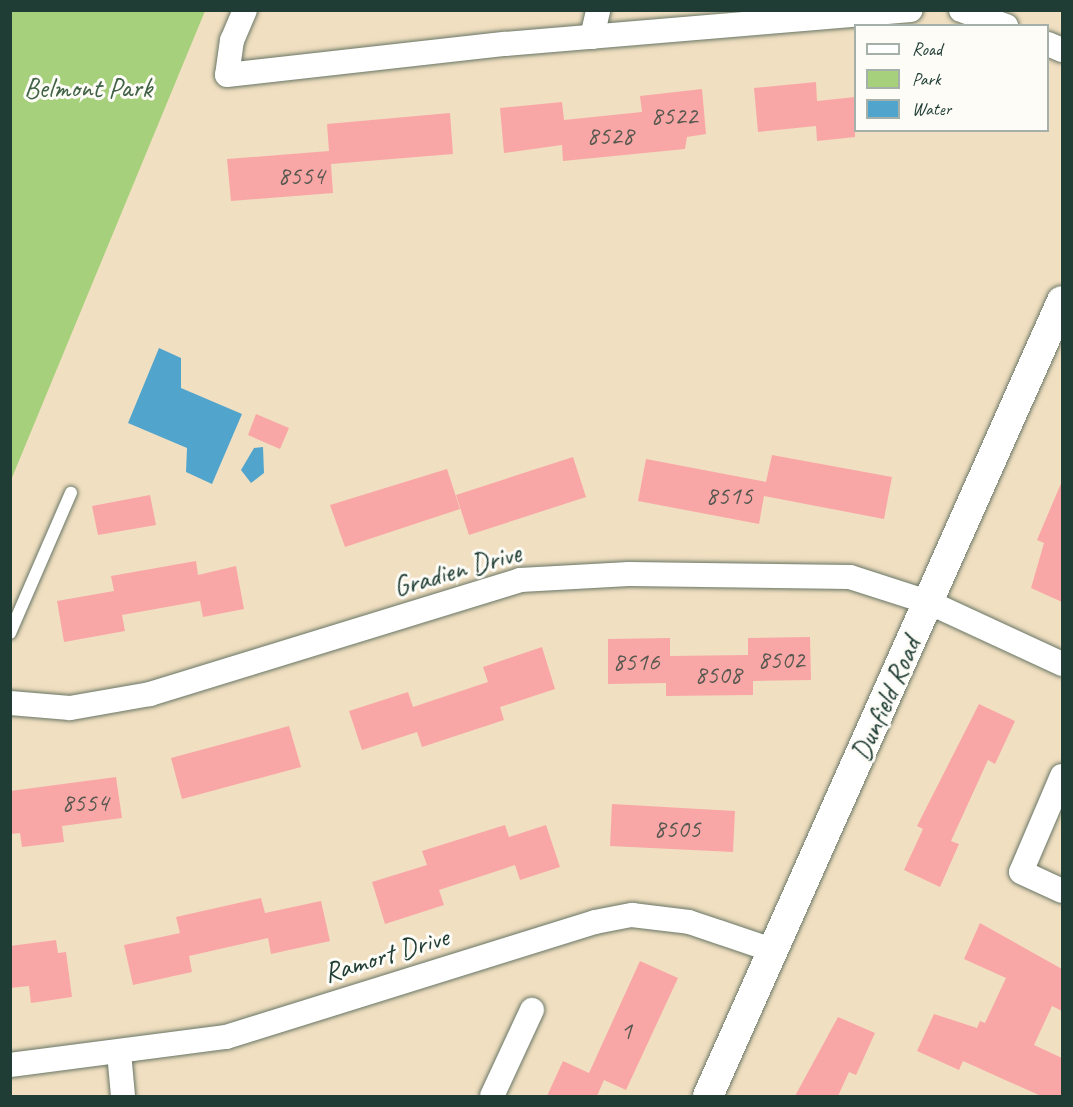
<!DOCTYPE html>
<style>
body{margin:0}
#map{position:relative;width:1073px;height:1107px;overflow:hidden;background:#f1dfc1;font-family:Caveat,sans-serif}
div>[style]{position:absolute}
.green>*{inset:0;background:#a6d07c}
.water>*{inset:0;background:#51a5cd}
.building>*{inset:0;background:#f9a7a6}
.roads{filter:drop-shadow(0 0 2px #687665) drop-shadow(0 0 2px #687665)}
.service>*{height:12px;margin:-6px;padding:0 6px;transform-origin:6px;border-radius:6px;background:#fff}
.minor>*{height:24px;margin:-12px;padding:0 12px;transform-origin:12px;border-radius:12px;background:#fff}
.tertiary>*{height:30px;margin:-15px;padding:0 15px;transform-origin:15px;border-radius:15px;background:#fff}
span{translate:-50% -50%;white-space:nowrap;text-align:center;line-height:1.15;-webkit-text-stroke:6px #fdfcf7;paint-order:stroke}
.number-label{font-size:26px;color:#565850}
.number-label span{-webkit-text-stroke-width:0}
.park-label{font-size:28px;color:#416246}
.street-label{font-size:28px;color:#1f3d34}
.frame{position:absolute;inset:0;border:12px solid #1f3d34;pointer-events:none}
.legend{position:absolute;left:854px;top:24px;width:195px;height:108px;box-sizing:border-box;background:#fdfcf7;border:2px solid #a4b0a9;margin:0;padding:8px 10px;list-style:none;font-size:18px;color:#1f3d34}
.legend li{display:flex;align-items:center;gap:12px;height:30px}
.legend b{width:30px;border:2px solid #a4b0a9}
</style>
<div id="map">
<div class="green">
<div style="clip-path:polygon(11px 10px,205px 11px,11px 480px,10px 11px)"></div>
</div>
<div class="water">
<div style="clip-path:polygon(159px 348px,181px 358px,181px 388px,242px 414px,212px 484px,186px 472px,187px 448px,128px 423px)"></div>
<div style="clip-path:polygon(263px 447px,264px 473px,251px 483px,241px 470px,254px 448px)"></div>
</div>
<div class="building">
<div style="clip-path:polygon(816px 82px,817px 101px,855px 97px,855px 137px,817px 141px,816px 126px,758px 132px,754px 88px)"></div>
<div style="clip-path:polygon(702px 89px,706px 134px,687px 137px,685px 149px,563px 161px,562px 145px,504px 153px,500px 108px,562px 102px,564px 120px,642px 112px,640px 96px)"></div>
<div style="clip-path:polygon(450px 113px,453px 154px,331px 164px,333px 193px,231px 201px,227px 159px,329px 151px,327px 124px)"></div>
<div style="clip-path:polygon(256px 414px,289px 428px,280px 449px,248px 435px)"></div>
<div style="clip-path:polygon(772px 455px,892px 477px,884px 519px,764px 496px,759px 524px,638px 501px,646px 459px,766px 482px)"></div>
<div style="clip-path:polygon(573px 457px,586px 497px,469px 535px,456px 495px)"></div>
<div style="clip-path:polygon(447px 469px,460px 509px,345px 547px,330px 505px)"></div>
<div style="clip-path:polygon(1062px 481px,1062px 602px,1031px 588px,1044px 543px,1037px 540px)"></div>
<div style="clip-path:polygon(150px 495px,156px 525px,98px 535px,92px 506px)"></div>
<div style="clip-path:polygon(196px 561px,198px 575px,236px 566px,244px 609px,203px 617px,200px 601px,122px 615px,125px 631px,64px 642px,57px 601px,114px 591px,111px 576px)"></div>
<div style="clip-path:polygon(810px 637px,811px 680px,753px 681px,753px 695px,666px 696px,666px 683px,608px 684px,608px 639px,670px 638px,670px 656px,748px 655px,748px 638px)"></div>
<div style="clip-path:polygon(542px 647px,555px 689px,500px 707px,504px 720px,422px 747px,417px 732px,362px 750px,349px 711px,408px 692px,413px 707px,488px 682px,483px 667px)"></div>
<div style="clip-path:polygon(979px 704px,1015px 721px,995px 764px,988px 760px,951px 841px,959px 844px,940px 887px,904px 870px,923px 829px,917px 826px)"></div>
<div style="clip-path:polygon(289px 726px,301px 767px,182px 799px,171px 758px)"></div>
<div style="clip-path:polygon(116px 777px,122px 818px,62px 826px,64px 842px,22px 847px,20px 833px,10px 834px,10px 791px)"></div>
<div style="clip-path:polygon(612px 804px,735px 811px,733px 852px,610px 846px)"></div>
<div style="clip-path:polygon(505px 825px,509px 837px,546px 825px,560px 867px,520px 880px,515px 865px,439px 890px,444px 905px,385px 924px,372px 882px,427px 865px,422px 851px)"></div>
<div style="clip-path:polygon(261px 898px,265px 913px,321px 901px,330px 941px,271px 954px,268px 938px,189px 956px,192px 972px,133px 985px,124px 945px,180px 933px,176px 917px)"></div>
<div style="clip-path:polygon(980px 923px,1062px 969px,1062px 1011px,1052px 1006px,1034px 1045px,1062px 1058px,1062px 1096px,1041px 1096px,963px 1061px,959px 1070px,917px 1051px,934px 1014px,977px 1028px,980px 1021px,985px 1023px,1006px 978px,964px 959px)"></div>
<div style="clip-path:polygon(56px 940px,58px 953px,66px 952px,72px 997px,31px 1003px,29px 986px,10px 988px,10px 946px)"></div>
<div style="clip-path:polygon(640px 961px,678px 978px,626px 1090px,604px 1080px,597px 1096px,547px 1096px,563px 1061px,589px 1073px)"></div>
<div style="clip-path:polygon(838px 1017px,875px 1033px,856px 1075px,849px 1072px,838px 1096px,795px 1096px)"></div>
</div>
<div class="roads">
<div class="service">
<div style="left:10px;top:633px;width:153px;rotate:-66.5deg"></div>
</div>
<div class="minor">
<div style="left:245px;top:10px;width:33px;rotate:113deg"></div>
<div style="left:232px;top:40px;width:35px;rotate:98deg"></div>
<div style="left:227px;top:75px;width:280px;rotate:-6.4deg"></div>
<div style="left:505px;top:44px;width:407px;rotate:-4.8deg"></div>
<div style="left:961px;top:10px;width:48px;rotate:19.6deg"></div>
<div style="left:592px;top:37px;width:28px;rotate:-77deg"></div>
<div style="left:1048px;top:44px;width:15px;rotate:23deg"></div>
<div style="left:10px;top:703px;width:60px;rotate:4.8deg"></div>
<div style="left:70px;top:708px;width:81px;rotate:-9.9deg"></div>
<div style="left:150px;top:694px;width:387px;rotate:-17.1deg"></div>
<div style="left:520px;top:580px;width:109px;rotate:-3.2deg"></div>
<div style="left:629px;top:574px;width:221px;rotate:0.8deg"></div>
<div style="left:850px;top:577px;width:82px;rotate:17.8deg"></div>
<div style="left:928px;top:602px;width:148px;rotate:24.8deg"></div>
<div style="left:1062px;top:776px;width:104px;rotate:113.1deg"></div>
<div style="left:1021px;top:872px;width:45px;rotate:24.9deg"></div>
<div style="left:119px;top:1052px;width:44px;rotate:84.8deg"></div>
<div style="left:10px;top:1065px;width:218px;rotate:-7.4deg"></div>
<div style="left:226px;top:1037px;width:387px;rotate:-17.3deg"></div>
<div style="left:595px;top:922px;width:38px;rotate:-11deg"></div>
<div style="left:632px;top:915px;width:57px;rotate:7deg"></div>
<div style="left:689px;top:922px;width:91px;rotate:18.6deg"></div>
<div style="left:492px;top:1096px;width:95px;rotate:-65.1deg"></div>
</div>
<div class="tertiary">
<div style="left:708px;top:1096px;width:870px;rotate:-66deg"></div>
</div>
</div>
<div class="number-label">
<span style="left:674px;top:116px">8522</span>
<span style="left:610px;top:136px">8528</span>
<span style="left:301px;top:176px">8554</span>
<span style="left:729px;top:496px">8515</span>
<span style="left:781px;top:660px">8502</span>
<span style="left:636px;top:662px">8516</span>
<span style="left:718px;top:675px">8508</span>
<span style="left:85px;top:803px">8554</span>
<span style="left:677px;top:829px">8505</span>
<span style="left:626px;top:1031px">1</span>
</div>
<div class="park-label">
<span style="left:88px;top:88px">Belmont Park</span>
</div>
<div class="street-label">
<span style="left:457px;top:570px;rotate:-16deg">Gradien Drive</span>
<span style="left:886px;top:699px;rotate:-66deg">Dunfield Road</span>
<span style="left:386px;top:955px;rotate:-17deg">Ramort Drive</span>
</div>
<div class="frame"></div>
<ul class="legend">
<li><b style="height:8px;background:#fff"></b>Road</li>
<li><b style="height:16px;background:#a6d07c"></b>Park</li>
<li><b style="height:16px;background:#51a5cd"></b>Water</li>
</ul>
</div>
